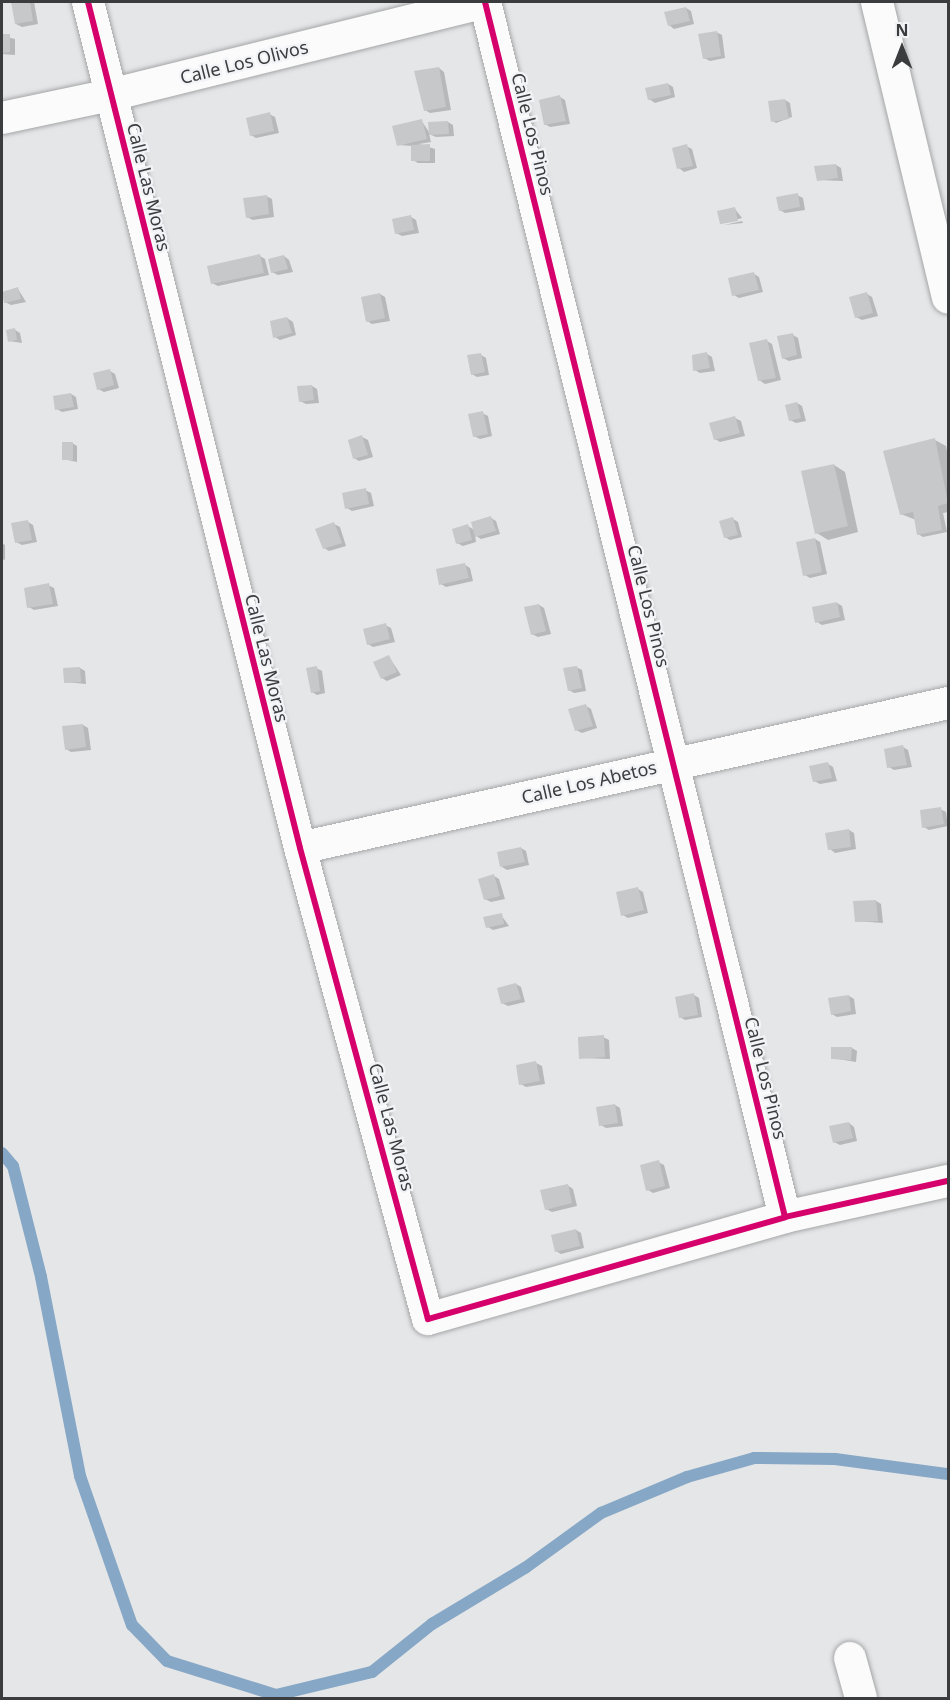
<!DOCTYPE html>
<style>
body{margin:0}
#map{position:relative;width:950px;height:1700px;overflow:hidden;background:#e5e6e8;font-family:"Noto Sans",sans-serif}
div>[style]{position:absolute}
.shadow>*{inset:0;background:#0003}
.stream>*{height:12px;margin:-6px;padding:0 6px;transform-origin:6px;border-radius:6px;background:#86a7c5}
.building>*{inset:0;background:#c7c8c9}
.roads{filter:drop-shadow(0 0 2px #a5a6a7) drop-shadow(0 0 2px #a5a6a7)}
.street>*{height:32px;margin:-16px;padding:0 16px;transform-origin:16px;border-radius:16px;background:#fbfbfc}
.cycleway>*{height:6px;margin:-3px;padding:0 3px;transform-origin:3px;border-radius:3px;background:#d6006c}
span{translate:-50% -50%;white-space:nowrap;text-align:center;line-height:1.15;-webkit-text-stroke:4.5px #f1f3f7;paint-order:stroke}
.street-label{font-size:18px;color:#3b3c3d}
.frame{position:absolute;inset:0;border:3px solid #3b3c3d;pointer-events:none}
.north{position:absolute;left:872px;top:18px;width:60px;height:60px;-webkit-text-stroke:4px #f1f3f7;paint-order:stroke;rotate:0deg;font-size:16px;font-weight:700;line-height:24px;text-align:center;color:#3b3c3d}
.north::after{content:'';display:block;margin:auto;width:21px;height:27px;background:#3b3c3d;clip-path:polygon(50% 0,100% 100%,50% 72%,0 100%)}
</style>
<div id="map">
<div class="shadow">
<div style="clip-path:polygon(13px 2px,34px 2px,38px 24px,22px 27px,16px 24px)"></div>
<div style="clip-path:polygon(686px 8px,691px 11px,694px 24px,674px 29px,669px 25px)"></div>
<div style="clip-path:polygon(716px 32px,722px 35px,725px 58px,710px 61px,704px 58px)"></div>
<div style="clip-path:polygon(2px 36px,15px 39px,15px 55px,2px 54px)"></div>
<div style="clip-path:polygon(439px 68px,444px 72px,451px 110px,430px 113px,425px 110px)"></div>
<div style="clip-path:polygon(668px 84px,673px 87px,675px 97px,655px 103px,649px 99px)"></div>
<div style="clip-path:polygon(560px 97px,565px 100px,570px 124px,550px 127px,545px 124px)"></div>
<div style="clip-path:polygon(785px 100px,790px 103px,792px 117px,776px 123px,773px 121px)"></div>
<div style="clip-path:polygon(269px 114px,275px 117px,279px 133px,256px 138px,251px 135px)"></div>
<div style="clip-path:polygon(421px 120px,429px 132px,448px 122px,453px 125px,454px 136px,436px 137px,429px 134px,431px 142px,419px 144px,435px 149px,435px 163px,418px 163px,413px 160px,412px 146px,399px 145px)"></div>
<div style="clip-path:polygon(686px 146px,692px 149px,697px 168px,684px 172px,679px 168px)"></div>
<div style="clip-path:polygon(836px 165px,841px 168px,843px 181px,818px 180px)"></div>
<div style="clip-path:polygon(797px 195px,803px 198px,805px 210px,785px 213px,780px 210px)"></div>
<div style="clip-path:polygon(266px 196px,272px 199px,274px 217px,253px 220px,247px 217px)"></div>
<div style="clip-path:polygon(735px 209px,742px 218px,721px 224px)"></div>
<div style="clip-path:polygon(411px 217px,416px 220px,419px 233px,402px 236px,396px 233px)"></div>
<div style="clip-path:polygon(742px 221px,743px 223px,724px 225px)"></div>
<div style="clip-path:polygon(260px 256px,265px 259px,269px 275px,218px 286px,212px 283px)"></div>
<div style="clip-path:polygon(284px 256px,289px 260px,293px 272px,278px 275px,272px 272px)"></div>
<div style="clip-path:polygon(754px 274px,759px 277px,763px 292px,739px 298px,734px 295px)"></div>
<div style="clip-path:polygon(18px 289px,26px 302px,11px 305px,5px 302px)"></div>
<div style="clip-path:polygon(380px 294px,385px 297px,390px 321px,372px 324px,367px 321px)"></div>
<div style="clip-path:polygon(867px 294px,872px 297px,878px 316px,862px 320px,856px 317px)"></div>
<div style="clip-path:polygon(287px 318px,293px 322px,296px 335px,280px 340px,275px 337px)"></div>
<div style="clip-path:polygon(15px 330px,20px 333px,22px 343px,9px 341px)"></div>
<div style="clip-path:polygon(793px 335px,798px 338px,802px 358px,789px 361px,783px 358px)"></div>
<div style="clip-path:polygon(767px 341px,772px 344px,781px 380px,765px 384px,759px 380px)"></div>
<div style="clip-path:polygon(707px 354px,712px 357px,715px 371px,700px 373px,695px 370px)"></div>
<div style="clip-path:polygon(481px 355px,486px 358px,489px 375px,477px 377px,472px 374px)"></div>
<div style="clip-path:polygon(110px 371px,115px 374px,119px 388px,104px 392px,98px 389px)"></div>
<div style="clip-path:polygon(312px 386px,317px 389px,319px 403px,306px 404px,300px 401px)"></div>
<div style="clip-path:polygon(71px 394px,76px 397px,78px 409px,62px 412px,57px 409px)"></div>
<div style="clip-path:polygon(797px 403px,802px 406px,806px 421px,796px 423px,790px 420px)"></div>
<div style="clip-path:polygon(482px 413px,488px 416px,492px 436px,480px 439px,474px 436px)"></div>
<div style="clip-path:polygon(735px 418px,741px 421px,745px 436px,720px 442px,715px 439px)"></div>
<div style="clip-path:polygon(362px 437px,368px 440px,373px 457px,359px 461px,354px 458px)"></div>
<div style="clip-path:polygon(935px 440px,946px 446px,948px 456px,948px 512px,943px 513px,947px 532px,923px 537px,918px 534px,916px 520px,901px 514px)"></div>
<div style="clip-path:polygon(72px 443px,77px 446px,77px 462px,63px 459px)"></div>
<div style="clip-path:polygon(834px 465px,845px 472px,858px 532px,828px 540px,817px 533px)"></div>
<div style="clip-path:polygon(365px 490px,371px 493px,374px 506px,352px 511px,347px 508px)"></div>
<div style="clip-path:polygon(491px 518px,496px 521px,500px 534px,481px 539px,475px 535px,476px 542px,463px 546px,457px 543px,468px 526px,474px 530px)"></div>
<div style="clip-path:polygon(733px 519px,738px 522px,742px 537px,730px 540px,725px 537px)"></div>
<div style="clip-path:polygon(28px 522px,33px 525px,37px 542px,22px 545px,16px 542px)"></div>
<div style="clip-path:polygon(334px 524px,340px 527px,346px 546px,329px 551px,324px 548px)"></div>
<div style="clip-path:polygon(815px 539px,820px 542px,827px 574px,810px 578px,805px 575px)"></div>
<div style="clip-path:polygon(2px 543px,5px 545px,5px 560px,2px 559px)"></div>
<div style="clip-path:polygon(465px 565px,470px 568px,473px 581px,446px 587px,441px 584px)"></div>
<div style="clip-path:polygon(48px 585px,54px 588px,58px 606px,34px 610px,29px 607px)"></div>
<div style="clip-path:polygon(837px 603px,842px 606px,845px 620px,822px 625px,817px 622px)"></div>
<div style="clip-path:polygon(539px 605px,544px 608px,551px 634px,538px 637px,532px 634px)"></div>
<div style="clip-path:polygon(385px 625px,391px 628px,395px 642px,373px 647px,368px 644px)"></div>
<div style="clip-path:polygon(389px 657px,401px 675px,387px 681px,382px 678px)"></div>
<div style="clip-path:polygon(576px 667px,582px 670px,586px 691px,574px 693px,569px 690px)"></div>
<div style="clip-path:polygon(80px 668px,85px 671px,86px 684px,65px 682px)"></div>
<div style="clip-path:polygon(316px 668px,322px 671px,325px 693px,317px 695px,312px 692px)"></div>
<div style="clip-path:polygon(586px 706px,591px 709px,597px 728px,582px 733px,576px 730px)"></div>
<div style="clip-path:polygon(83px 725px,88px 728px,91px 750px,71px 752px,66px 749px)"></div>
<div style="clip-path:polygon(903px 747px,908px 750px,912px 767px,894px 770px,889px 767px)"></div>
<div style="clip-path:polygon(828px 764px,833px 767px,837px 781px,820px 784px,814px 781px)"></div>
<div style="clip-path:polygon(940px 809px,946px 812px,948px 826px,929px 830px,924px 827px)"></div>
<div style="clip-path:polygon(849px 830px,854px 833px,856px 849px,835px 853px,830px 849px)"></div>
<div style="clip-path:polygon(521px 848px,526px 851px,529px 865px,507px 870px,502px 867px)"></div>
<div style="clip-path:polygon(494px 876px,499px 879px,505px 899px,491px 902px,485px 899px)"></div>
<div style="clip-path:polygon(638px 889px,643px 892px,648px 913px,628px 918px,623px 915px)"></div>
<div style="clip-path:polygon(876px 901px,881px 904px,883px 923px,856px 921px,855px 902px)"></div>
<div style="clip-path:polygon(501px 915px,509px 926px,493px 930px,488px 927px)"></div>
<div style="clip-path:polygon(516px 984px,521px 987px,525px 1002px,508px 1006px,502px 1003px)"></div>
<div style="clip-path:polygon(694px 995px,699px 998px,702px 1017px,685px 1020px,680px 1017px)"></div>
<div style="clip-path:polygon(849px 996px,854px 999px,856px 1014px,837px 1017px,832px 1014px)"></div>
<div style="clip-path:polygon(603px 1037px,609px 1040px,610px 1059px,581px 1058px)"></div>
<div style="clip-path:polygon(852px 1048px,857px 1051px,856px 1062px,832px 1058px)"></div>
<div style="clip-path:polygon(536px 1063px,542px 1066px,545px 1084px,526px 1087px,521px 1084px)"></div>
<div style="clip-path:polygon(615px 1105px,620px 1108px,623px 1126px,606px 1128px,601px 1125px)"></div>
<div style="clip-path:polygon(849px 1123px,854px 1127px,857px 1141px,840px 1145px,834px 1142px)"></div>
<div style="clip-path:polygon(658px 1162px,664px 1165px,670px 1188px,653px 1193px,648px 1190px)"></div>
<div style="clip-path:polygon(567px 1185px,573px 1189px,577px 1206px,552px 1212px,546px 1209px)"></div>
<div style="clip-path:polygon(576px 1230px,581px 1233px,584px 1248px,561px 1254px,556px 1251px)"></div>
</div>
<div class="stream">
<div style="left:2px;top:1153px;width:17px;rotate:50deg"></div>
<div style="left:13px;top:1166px;width:114px;rotate:75.8deg"></div>
<div style="left:41px;top:1277px;width:203px;rotate:78.9deg"></div>
<div style="left:80px;top:1476px;width:158px;rotate:70.8deg"></div>
<div style="left:132px;top:1625px;width:50px;rotate:45.8deg"></div>
<div style="left:167px;top:1661px;width:114px;rotate:17.3deg"></div>
<div style="left:276px;top:1695px;width:99px;rotate:-13.5deg"></div>
<div style="left:372px;top:1672px;width:77px;rotate:-38.7deg"></div>
<div style="left:432px;top:1624px;width:109px;rotate:-31.1deg"></div>
<div style="left:525px;top:1568px;width:94px;rotate:-35.9deg"></div>
<div style="left:601px;top:1513px;width:93px;rotate:-22.7deg"></div>
<div style="left:687px;top:1477px;width:70px;rotate:-15.8deg"></div>
<div style="left:754px;top:1458px;width:81px;rotate:0.7deg"></div>
<div style="left:835px;top:1459px;width:114px;rotate:7.6deg"></div>
</div>
<div class="building">
<div style="clip-path:polygon(11px 2px,30px 2px,33px 21px,15px 24px)"></div>
<div style="clip-path:polygon(686px 7px,690px 21px,668px 26px,664px 12px)"></div>
<div style="clip-path:polygon(717px 31px,721px 56px,703px 59px,698px 34px)"></div>
<div style="clip-path:polygon(2px 34px,10px 34px,10px 52px,2px 53px)"></div>
<div style="clip-path:polygon(439px 67px,446px 107px,424px 111px,414px 71px)"></div>
<div style="clip-path:polygon(668px 83px,671px 95px,648px 100px,645px 88px)"></div>
<div style="clip-path:polygon(560px 95px,566px 121px,544px 125px,539px 100px)"></div>
<div style="clip-path:polygon(785px 99px,789px 119px,771px 122px,768px 101px)"></div>
<div style="clip-path:polygon(270px 112px,274px 131px,250px 136px,246px 118px)"></div>
<div style="clip-path:polygon(422px 119px,427px 139px,397px 146px,392px 126px)"></div>
<div style="clip-path:polygon(448px 121px,449px 134px,429px 135px,428px 122px)"></div>
<div style="clip-path:polygon(430px 144px,430px 161px,411px 161px,411px 145px)"></div>
<div style="clip-path:polygon(687px 144px,693px 166px,677px 169px,672px 148px)"></div>
<div style="clip-path:polygon(836px 164px,838px 178px,817px 181px,814px 166px)"></div>
<div style="clip-path:polygon(798px 193px,800px 207px,779px 211px,776px 197px)"></div>
<div style="clip-path:polygon(267px 195px,269px 214px,246px 218px,243px 198px)"></div>
<div style="clip-path:polygon(735px 207px,738px 221px,720px 224px,717px 211px)"></div>
<div style="clip-path:polygon(411px 215px,414px 230px,395px 234px,392px 219px)"></div>
<div style="clip-path:polygon(260px 254px,264px 273px,211px 284px,207px 266px)"></div>
<div style="clip-path:polygon(284px 255px,288px 269px,271px 273px,268px 259px)"></div>
<div style="clip-path:polygon(754px 272px,759px 290px,732px 296px,728px 278px)"></div>
<div style="clip-path:polygon(18px 287px,21px 299px,4px 303px,2px 292px)"></div>
<div style="clip-path:polygon(867px 292px,873px 313px,855px 318px,849px 297px)"></div>
<div style="clip-path:polygon(380px 293px,385px 318px,366px 322px,361px 297px)"></div>
<div style="clip-path:polygon(287px 317px,292px 333px,273px 338px,270px 321px)"></div>
<div style="clip-path:polygon(15px 328px,17px 340px,8px 342px,6px 330px)"></div>
<div style="clip-path:polygon(793px 333px,797px 355px,782px 359px,777px 336px)"></div>
<div style="clip-path:polygon(767px 339px,776px 378px,758px 381px,749px 343px)"></div>
<div style="clip-path:polygon(707px 352px,710px 368px,693px 371px,692px 355px)"></div>
<div style="clip-path:polygon(481px 353px,485px 372px,471px 375px,467px 355px)"></div>
<div style="clip-path:polygon(110px 369px,114px 385px,97px 390px,93px 373px)"></div>
<div style="clip-path:polygon(312px 385px,314px 400px,299px 402px,297px 386px)"></div>
<div style="clip-path:polygon(71px 393px,74px 407px,55px 410px,53px 396px)"></div>
<div style="clip-path:polygon(797px 402px,801px 418px,789px 421px,785px 405px)"></div>
<div style="clip-path:polygon(483px 411px,488px 434px,473px 437px,468px 414px)"></div>
<div style="clip-path:polygon(735px 416px,740px 433px,714px 440px,709px 423px)"></div>
<div style="clip-path:polygon(362px 435px,368px 455px,353px 459px,348px 440px)"></div>
<div style="clip-path:polygon(935px 438px,948px 503px,938px 506px,942px 530px,917px 535px,913px 512px,900px 515px,883px 451px)"></div>
<div style="clip-path:polygon(62px 442px,73px 442px,73px 460px,62px 460px)"></div>
<div style="clip-path:polygon(834px 464px,848px 526px,815px 534px,801px 471px)"></div>
<div style="clip-path:polygon(366px 488px,369px 504px,345px 509px,342px 493px)"></div>
<div style="clip-path:polygon(491px 516px,496px 531px,475px 537px,471px 522px)"></div>
<div style="clip-path:polygon(733px 517px,738px 535px,724px 538px,719px 521px)"></div>
<div style="clip-path:polygon(28px 520px,32px 540px,15px 543px,11px 523px)"></div>
<div style="clip-path:polygon(334px 522px,342px 543px,323px 549px,315px 529px)"></div>
<div style="clip-path:polygon(468px 524px,472px 540px,456px 544px,452px 529px)"></div>
<div style="clip-path:polygon(815px 538px,822px 572px,803px 576px,796px 542px)"></div>
<div style="clip-path:polygon(465px 563px,469px 578px,439px 585px,436px 569px)"></div>
<div style="clip-path:polygon(49px 583px,53px 604px,27px 608px,24px 588px)"></div>
<div style="clip-path:polygon(837px 602px,840px 617px,815px 623px,812px 607px)"></div>
<div style="clip-path:polygon(539px 604px,546px 631px,531px 635px,524px 607px)"></div>
<div style="clip-path:polygon(386px 623px,390px 639px,367px 645px,363px 629px)"></div>
<div style="clip-path:polygon(389px 655px,397px 672px,381px 679px,373px 662px)"></div>
<div style="clip-path:polygon(317px 666px,320px 691px,311px 693px,306px 668px)"></div>
<div style="clip-path:polygon(577px 666px,582px 688px,568px 691px,563px 668px)"></div>
<div style="clip-path:polygon(80px 667px,81px 682px,64px 683px,63px 668px)"></div>
<div style="clip-path:polygon(586px 704px,593px 726px,575px 731px,568px 709px)"></div>
<div style="clip-path:polygon(83px 724px,86px 747px,65px 750px,62px 726px)"></div>
<div style="clip-path:polygon(903px 745px,907px 765px,887px 768px,884px 749px)"></div>
<div style="clip-path:polygon(828px 762px,832px 778px,813px 782px,809px 766px)"></div>
<div style="clip-path:polygon(941px 807px,944px 824px,922px 828px,920px 810px)"></div>
<div style="clip-path:polygon(849px 829px,851px 847px,828px 850px,825px 833px)"></div>
<div style="clip-path:polygon(521px 847px,525px 862px,500px 867px,497px 852px)"></div>
<div style="clip-path:polygon(494px 874px,500px 896px,484px 900px,478px 879px)"></div>
<div style="clip-path:polygon(638px 887px,644px 910px,621px 916px,616px 892px)"></div>
<div style="clip-path:polygon(876px 900px,878px 921px,855px 922px,853px 901px)"></div>
<div style="clip-path:polygon(502px 913px,504px 924px,486px 928px,483px 917px)"></div>
<div style="clip-path:polygon(516px 983px,521px 999px,501px 1004px,497px 988px)"></div>
<div style="clip-path:polygon(694px 993px,698px 1015px,679px 1018px,675px 997px)"></div>
<div style="clip-path:polygon(849px 995px,851px 1011px,831px 1015px,828px 998px)"></div>
<div style="clip-path:polygon(604px 1035px,605px 1057px,579px 1059px,578px 1037px)"></div>
<div style="clip-path:polygon(831px 1047px,852px 1047px,851px 1060px,831px 1059px)"></div>
<div style="clip-path:polygon(536px 1061px,540px 1081px,519px 1085px,516px 1065px)"></div>
<div style="clip-path:polygon(615px 1104px,618px 1123px,599px 1126px,596px 1107px)"></div>
<div style="clip-path:polygon(849px 1122px,853px 1138px,833px 1143px,829px 1126px)"></div>
<div style="clip-path:polygon(659px 1160px,665px 1186px,646px 1191px,640px 1165px)"></div>
<div style="clip-path:polygon(568px 1184px,572px 1203px,545px 1210px,540px 1190px)"></div>
<div style="clip-path:polygon(576px 1229px,580px 1246px,555px 1252px,551px 1235px)"></div>
</div>
<div class="roads">
<div class="street">
<div style="left:88px;top:2px;width:872px;rotate:75.93deg"></div>
<div style="left:300px;top:848px;width:488px;rotate:74.8deg"></div>
<div style="left:428px;top:1319px;width:371px;rotate:-15.9deg"></div>
<div style="left:785px;top:1217px;width:167px;rotate:-12.5deg"></div>
<div style="left:485px;top:2px;width:1251px;rotate:76.13deg"></div>
<div style="left:877px;top:2px;width:304px;rotate:76.5deg"></div>
<div style="left:2px;top:118px;width:110px;rotate:-12deg"></div>
<div style="left:110px;top:95px;width:387px;rotate:-13.9deg"></div>
<div style="left:300px;top:848px;width:664px;rotate:-12.61deg"></div>
<div style="left:850px;top:1658px;width:41px;rotate:74.6deg"></div>
</div>
</div>
<div class="cycleway">
<div style="left:88px;top:2px;width:872px;rotate:75.93deg"></div>
<div style="left:300px;top:848px;width:488px;rotate:74.8deg"></div>
<div style="left:428px;top:1319px;width:371px;rotate:-15.9deg"></div>
<div style="left:785px;top:1217px;width:167px;rotate:-12.5deg"></div>
<div style="left:485px;top:2px;width:1251px;rotate:76.13deg"></div>
</div>
<div class="street-label">
<span style="left:244px;top:62px;rotate:-14deg">Calle Los Olivos</span>
<span style="left:533px;top:134px;rotate:76deg">Calle Los Pinos</span>
<span style="left:149px;top:187px;rotate:76deg">Calle Las Moras</span>
<span style="left:649px;top:606px;rotate:76deg">Calle Los Pinos</span>
<span style="left:267px;top:658px;rotate:76deg">Calle Las Moras</span>
<span style="left:589px;top:782px;rotate:-13deg">Calle Los Abetos</span>
<span style="left:766px;top:1078px;rotate:76deg">Calle Los Pinos</span>
<span style="left:392px;top:1127px;rotate:75deg">Calle Las Moras</span>
</div>
<div class="frame"></div>
<div class="north">N</div>
</div>
